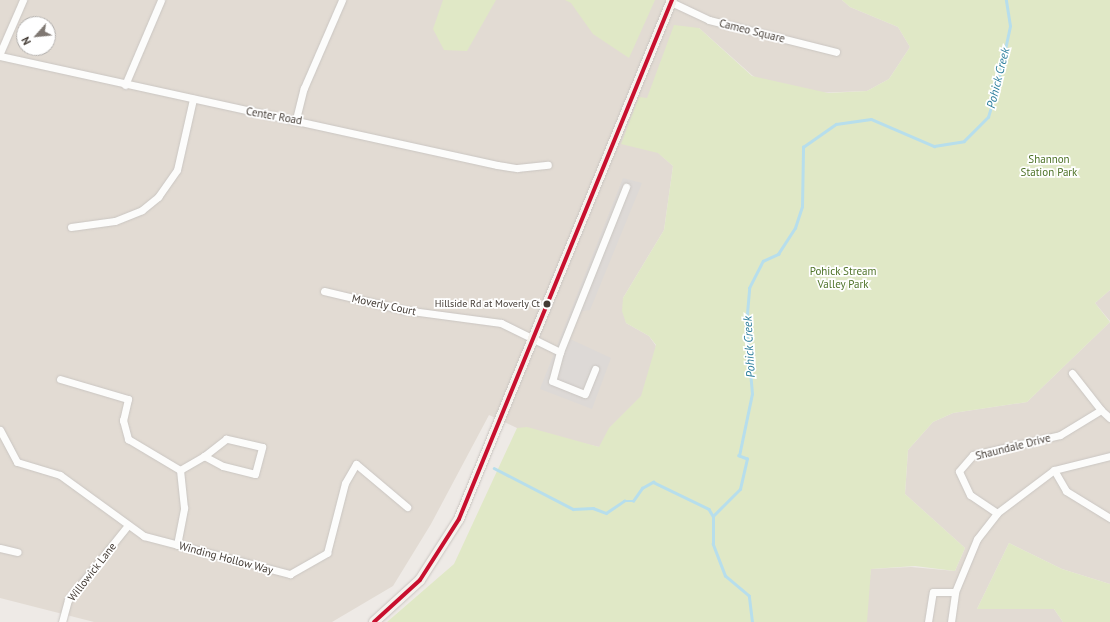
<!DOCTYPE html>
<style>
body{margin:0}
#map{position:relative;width:1110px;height:622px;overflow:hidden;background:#eeeae6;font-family:"PT Sans",sans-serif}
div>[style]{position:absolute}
.residential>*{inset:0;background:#e2dbd3}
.green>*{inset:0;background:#e0e8c6}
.parking>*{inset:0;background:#ddd9d6}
.stream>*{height:2.5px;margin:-1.25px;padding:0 1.25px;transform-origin:1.25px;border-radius:1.25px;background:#b7deec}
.roads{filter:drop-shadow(0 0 1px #cac6c2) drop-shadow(0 0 1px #cac6c2)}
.street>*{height:7px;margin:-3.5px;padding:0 3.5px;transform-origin:3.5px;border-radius:3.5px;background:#fcfcfb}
.secondary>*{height:10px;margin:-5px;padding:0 5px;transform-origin:5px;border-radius:5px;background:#f5f2ed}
.bus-1>*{height:4px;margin:-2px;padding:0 2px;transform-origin:2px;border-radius:2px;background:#c8102e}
.dots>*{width:11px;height:11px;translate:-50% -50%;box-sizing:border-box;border:2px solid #fff;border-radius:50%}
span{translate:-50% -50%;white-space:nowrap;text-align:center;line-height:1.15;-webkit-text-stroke:3.5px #fff;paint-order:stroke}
.bus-label{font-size:10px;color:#433b34}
.right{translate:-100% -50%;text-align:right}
.street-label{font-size:11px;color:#433b34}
.park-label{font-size:11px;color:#4f7329}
.water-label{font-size:12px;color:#2c7e9c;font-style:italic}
.north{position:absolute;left:16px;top:16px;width:40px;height:40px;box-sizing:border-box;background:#fff;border:1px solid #b4b1ae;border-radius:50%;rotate:243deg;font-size:11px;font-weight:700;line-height:16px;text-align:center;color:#433b34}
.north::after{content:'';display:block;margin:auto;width:14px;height:18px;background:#7f7872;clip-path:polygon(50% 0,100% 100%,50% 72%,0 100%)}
</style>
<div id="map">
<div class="residential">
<div style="clip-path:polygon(evenodd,0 0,842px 0,850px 7px,898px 27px,910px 47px,889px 79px,867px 91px,785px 94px,753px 76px,699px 28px,654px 149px,673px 166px,664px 230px,623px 298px,626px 323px,649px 336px,656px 346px,639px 433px,599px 447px,517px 428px,489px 415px,431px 524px,393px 586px,332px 622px,94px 622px,0 598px,0 0,24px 24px,48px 24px,48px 48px,24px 48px,24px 24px)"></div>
<div style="clip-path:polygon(1110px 290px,1110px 321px,1095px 303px)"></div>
<div style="clip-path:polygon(1110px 322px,1110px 584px,1062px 569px,1009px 543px,977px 609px,1054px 609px,1063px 622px,863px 622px,871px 569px,911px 567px,955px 571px,965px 548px,905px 494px,908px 450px,933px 422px,953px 413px,1027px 402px)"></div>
</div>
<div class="green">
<div style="clip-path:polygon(443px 0,496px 0,467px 51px,444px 50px,433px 29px)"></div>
<div style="clip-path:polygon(565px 0,655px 0,629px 58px,593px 34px,571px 3px)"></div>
<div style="clip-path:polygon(842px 0,1110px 0,1110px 290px,1095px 303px,1110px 322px,1027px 402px,953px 413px,933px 422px,908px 450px,905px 494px,965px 548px,955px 571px,915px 566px,871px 569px,867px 622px,387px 622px,454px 564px,517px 428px,527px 427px,599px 447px,609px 428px,641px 396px,656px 345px,649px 336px,626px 323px,622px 311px,623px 298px,664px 230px,673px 166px,658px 153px,621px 144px,639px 97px,647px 98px,674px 25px,699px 28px,752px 76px,828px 93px,867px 91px,889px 79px,910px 47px,898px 27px,850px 7px)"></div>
<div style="clip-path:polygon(1009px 543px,1062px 569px,1110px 584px,1110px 622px,1063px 622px,1054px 609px,977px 609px)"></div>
</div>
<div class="parking">
<div style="clip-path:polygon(623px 178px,642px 183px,590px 310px,582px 311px,568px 338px,611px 358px,592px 409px,540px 389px)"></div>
</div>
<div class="stream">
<div style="left:494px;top:468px;width:89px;rotate:27.4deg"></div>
<div style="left:573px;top:509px;width:20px;rotate:-3deg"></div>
<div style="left:593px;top:508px;width:14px;rotate:21deg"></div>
<div style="left:606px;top:513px;width:22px;rotate:-34deg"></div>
<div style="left:624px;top:501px;width:9px"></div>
<div style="left:633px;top:501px;width:16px;rotate:-55deg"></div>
<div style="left:642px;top:488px;width:13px;rotate:-29deg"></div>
<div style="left:653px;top:482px;width:62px;rotate:25.7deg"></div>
<div style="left:709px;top:509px;width:8px;rotate:60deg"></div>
<div style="left:752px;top:622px;width:26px;rotate:-97deg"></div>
<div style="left:749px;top:596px;width:31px;rotate:-140deg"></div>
<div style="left:725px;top:576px;width:34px;rotate:-111deg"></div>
<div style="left:713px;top:544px;width:28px;rotate:-90deg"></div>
<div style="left:713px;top:516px;width:38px;rotate:-45deg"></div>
<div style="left:740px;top:489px;width:31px;rotate:-77deg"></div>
<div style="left:747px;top:459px;width:9px;rotate:-159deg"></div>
<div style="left:739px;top:456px;width:63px;rotate:-78.2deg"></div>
<div style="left:752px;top:394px;width:69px;rotate:-95deg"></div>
<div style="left:746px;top:325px;width:37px;rotate:-85deg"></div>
<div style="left:749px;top:288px;width:30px;rotate:-63deg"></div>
<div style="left:763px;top:261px;width:17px;rotate:-25deg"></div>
<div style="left:778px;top:254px;width:31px;rotate:-57deg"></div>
<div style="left:795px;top:228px;width:22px;rotate:-72deg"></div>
<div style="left:802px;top:207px;width:60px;rotate:-89deg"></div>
<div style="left:803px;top:147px;width:40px;rotate:-34.9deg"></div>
<div style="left:836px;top:124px;width:35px;rotate:-8deg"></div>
<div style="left:871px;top:119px;width:69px;rotate:23.2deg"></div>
<div style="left:934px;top:146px;width:30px;rotate:-9deg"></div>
<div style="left:964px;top:141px;width:34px;rotate:-45deg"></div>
<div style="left:988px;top:117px;width:27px;rotate:-73deg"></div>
<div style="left:996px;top:91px;width:66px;rotate:-77.8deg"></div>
<div style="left:1010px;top:26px;width:26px;rotate:-99deg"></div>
</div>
<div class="roads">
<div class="street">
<div style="left:671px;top:2px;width:42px;rotate:25.3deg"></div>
<div style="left:709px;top:20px;width:131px;rotate:14.1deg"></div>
<div style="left:0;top:53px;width:58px;rotate:-66.5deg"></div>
<div style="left:0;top:56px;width:509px;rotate:12.37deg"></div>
<div style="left:497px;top:165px;width:20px;rotate:9deg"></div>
<div style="left:517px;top:168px;width:31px;rotate:-6deg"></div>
<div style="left:125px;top:85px;width:92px;rotate:-67deg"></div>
<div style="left:296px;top:119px;width:32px;rotate:-76deg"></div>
<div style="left:304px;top:88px;width:96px;rotate:-66.6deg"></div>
<div style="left:71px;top:227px;width:44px;rotate:-7.8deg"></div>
<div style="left:115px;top:221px;width:29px;rotate:-22deg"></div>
<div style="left:142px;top:210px;width:21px;rotate:-39deg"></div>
<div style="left:158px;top:197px;width:33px;rotate:-55deg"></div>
<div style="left:177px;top:170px;width:73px;rotate:-77.3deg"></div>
<div style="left:324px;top:291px;width:82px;rotate:13.4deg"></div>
<div style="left:404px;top:310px;width:98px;rotate:7.6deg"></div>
<div style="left:501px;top:323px;width:66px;rotate:26.2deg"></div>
<div style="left:560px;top:352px;width:30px;rotate:105deg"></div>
<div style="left:552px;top:381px;width:35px;rotate:22deg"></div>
<div style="left:585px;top:394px;width:27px;rotate:-68deg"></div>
<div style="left:560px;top:352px;width:178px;rotate:-68.2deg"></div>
<div style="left:60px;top:379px;width:71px;rotate:16.4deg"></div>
<div style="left:128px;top:399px;width:22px;rotate:103deg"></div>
<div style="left:123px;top:420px;width:20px;rotate:75deg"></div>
<div style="left:128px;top:439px;width:61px;rotate:30.8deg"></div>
<div style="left:1101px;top:410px;width:12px;rotate:42deg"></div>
<div style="left:0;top:430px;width:36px;rotate:62deg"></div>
<div style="left:17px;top:462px;width:45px;rotate:16.8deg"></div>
<div style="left:60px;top:475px;width:104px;rotate:36deg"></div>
<div style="left:144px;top:536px;width:151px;rotate:14.6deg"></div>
<div style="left:290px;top:574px;width:43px;rotate:-29.6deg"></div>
<div style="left:327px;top:553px;width:72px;rotate:-75.6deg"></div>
<div style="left:345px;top:483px;width:22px;rotate:-60deg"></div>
<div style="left:356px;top:464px;width:67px;rotate:40.1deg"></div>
<div style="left:180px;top:470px;width:28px;rotate:-30deg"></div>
<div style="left:204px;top:456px;width:21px;rotate:28deg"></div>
<div style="left:223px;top:466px;width:33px;rotate:14deg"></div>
<div style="left:255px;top:474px;width:28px;rotate:-75deg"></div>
<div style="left:262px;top:447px;width:37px;rotate:-167deg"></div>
<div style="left:226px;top:439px;width:28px;rotate:142deg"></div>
<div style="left:1054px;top:470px;width:24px;rotate:60deg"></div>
<div style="left:1066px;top:491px;width:52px;rotate:31.5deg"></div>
<div style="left:997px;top:513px;width:32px;rotate:-146deg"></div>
<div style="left:970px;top:495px;width:26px;rotate:-115deg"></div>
<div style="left:959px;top:471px;width:21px;rotate:-49deg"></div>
<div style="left:973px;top:455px;width:89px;rotate:-12.9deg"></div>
<div style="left:1060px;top:435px;width:48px;rotate:-31.4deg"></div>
<div style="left:1101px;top:410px;width:47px;rotate:-128.1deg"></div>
<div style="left:177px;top:545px;width:38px;rotate:-79deg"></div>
<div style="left:184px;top:508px;width:38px;rotate:-96deg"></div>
<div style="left:0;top:548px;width:18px;rotate:13deg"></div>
<div style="left:62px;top:622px;width:23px;rotate:-75deg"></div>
<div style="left:68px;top:600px;width:96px;rotate:-51.3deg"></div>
<div style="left:928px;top:622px;width:30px;rotate:-81deg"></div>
<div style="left:933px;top:592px;width:22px"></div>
<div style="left:951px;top:622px;width:30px;rotate:-82deg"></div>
<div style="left:955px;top:592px;width:57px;rotate:-67.5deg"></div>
<div style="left:977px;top:539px;width:33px;rotate:-52deg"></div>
<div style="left:997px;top:513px;width:71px;rotate:-37deg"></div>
<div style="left:1054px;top:470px;width:58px;rotate:-14deg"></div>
</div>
<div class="secondary">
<div style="left:374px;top:622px;width:62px;rotate:-42.4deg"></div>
<div style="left:420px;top:580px;width:72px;rotate:-57.4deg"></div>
<div style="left:459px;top:519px;width:561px;rotate:-67.69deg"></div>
</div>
</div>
<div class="bus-1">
<div style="left:374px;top:622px;width:62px;rotate:-42.4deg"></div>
<div style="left:420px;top:580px;width:72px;rotate:-57.4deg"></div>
<div style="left:459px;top:519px;width:561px;rotate:-67.69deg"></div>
</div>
<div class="dots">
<div style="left:547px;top:304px;background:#433b34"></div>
</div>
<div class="bus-label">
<span class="right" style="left:540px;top:304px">Hillside Rd at Moverly Ct</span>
</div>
<div class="street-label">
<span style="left:752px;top:31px;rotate:14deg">Cameo Square</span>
<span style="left:274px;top:116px;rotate:10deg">Center Road</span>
<span style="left:384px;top:305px;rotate:12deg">Moverly Court</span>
<span style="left:1013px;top:447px;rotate:-14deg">Shaundale Drive</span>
<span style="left:226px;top:558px;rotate:15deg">Winding Hollow Way</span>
<span style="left:92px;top:572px;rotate:-52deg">Willowick Lane</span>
</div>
<div class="park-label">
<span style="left:1049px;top:166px">Shannon<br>Station Park</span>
<span style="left:843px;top:278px">Pohick Stream<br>Valley Park</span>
</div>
<div class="water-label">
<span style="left:998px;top:78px;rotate:-76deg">Pohick Creek</span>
<span style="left:749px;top:347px;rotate:-93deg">Pohick Creek</span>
</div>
<div class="north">N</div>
</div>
